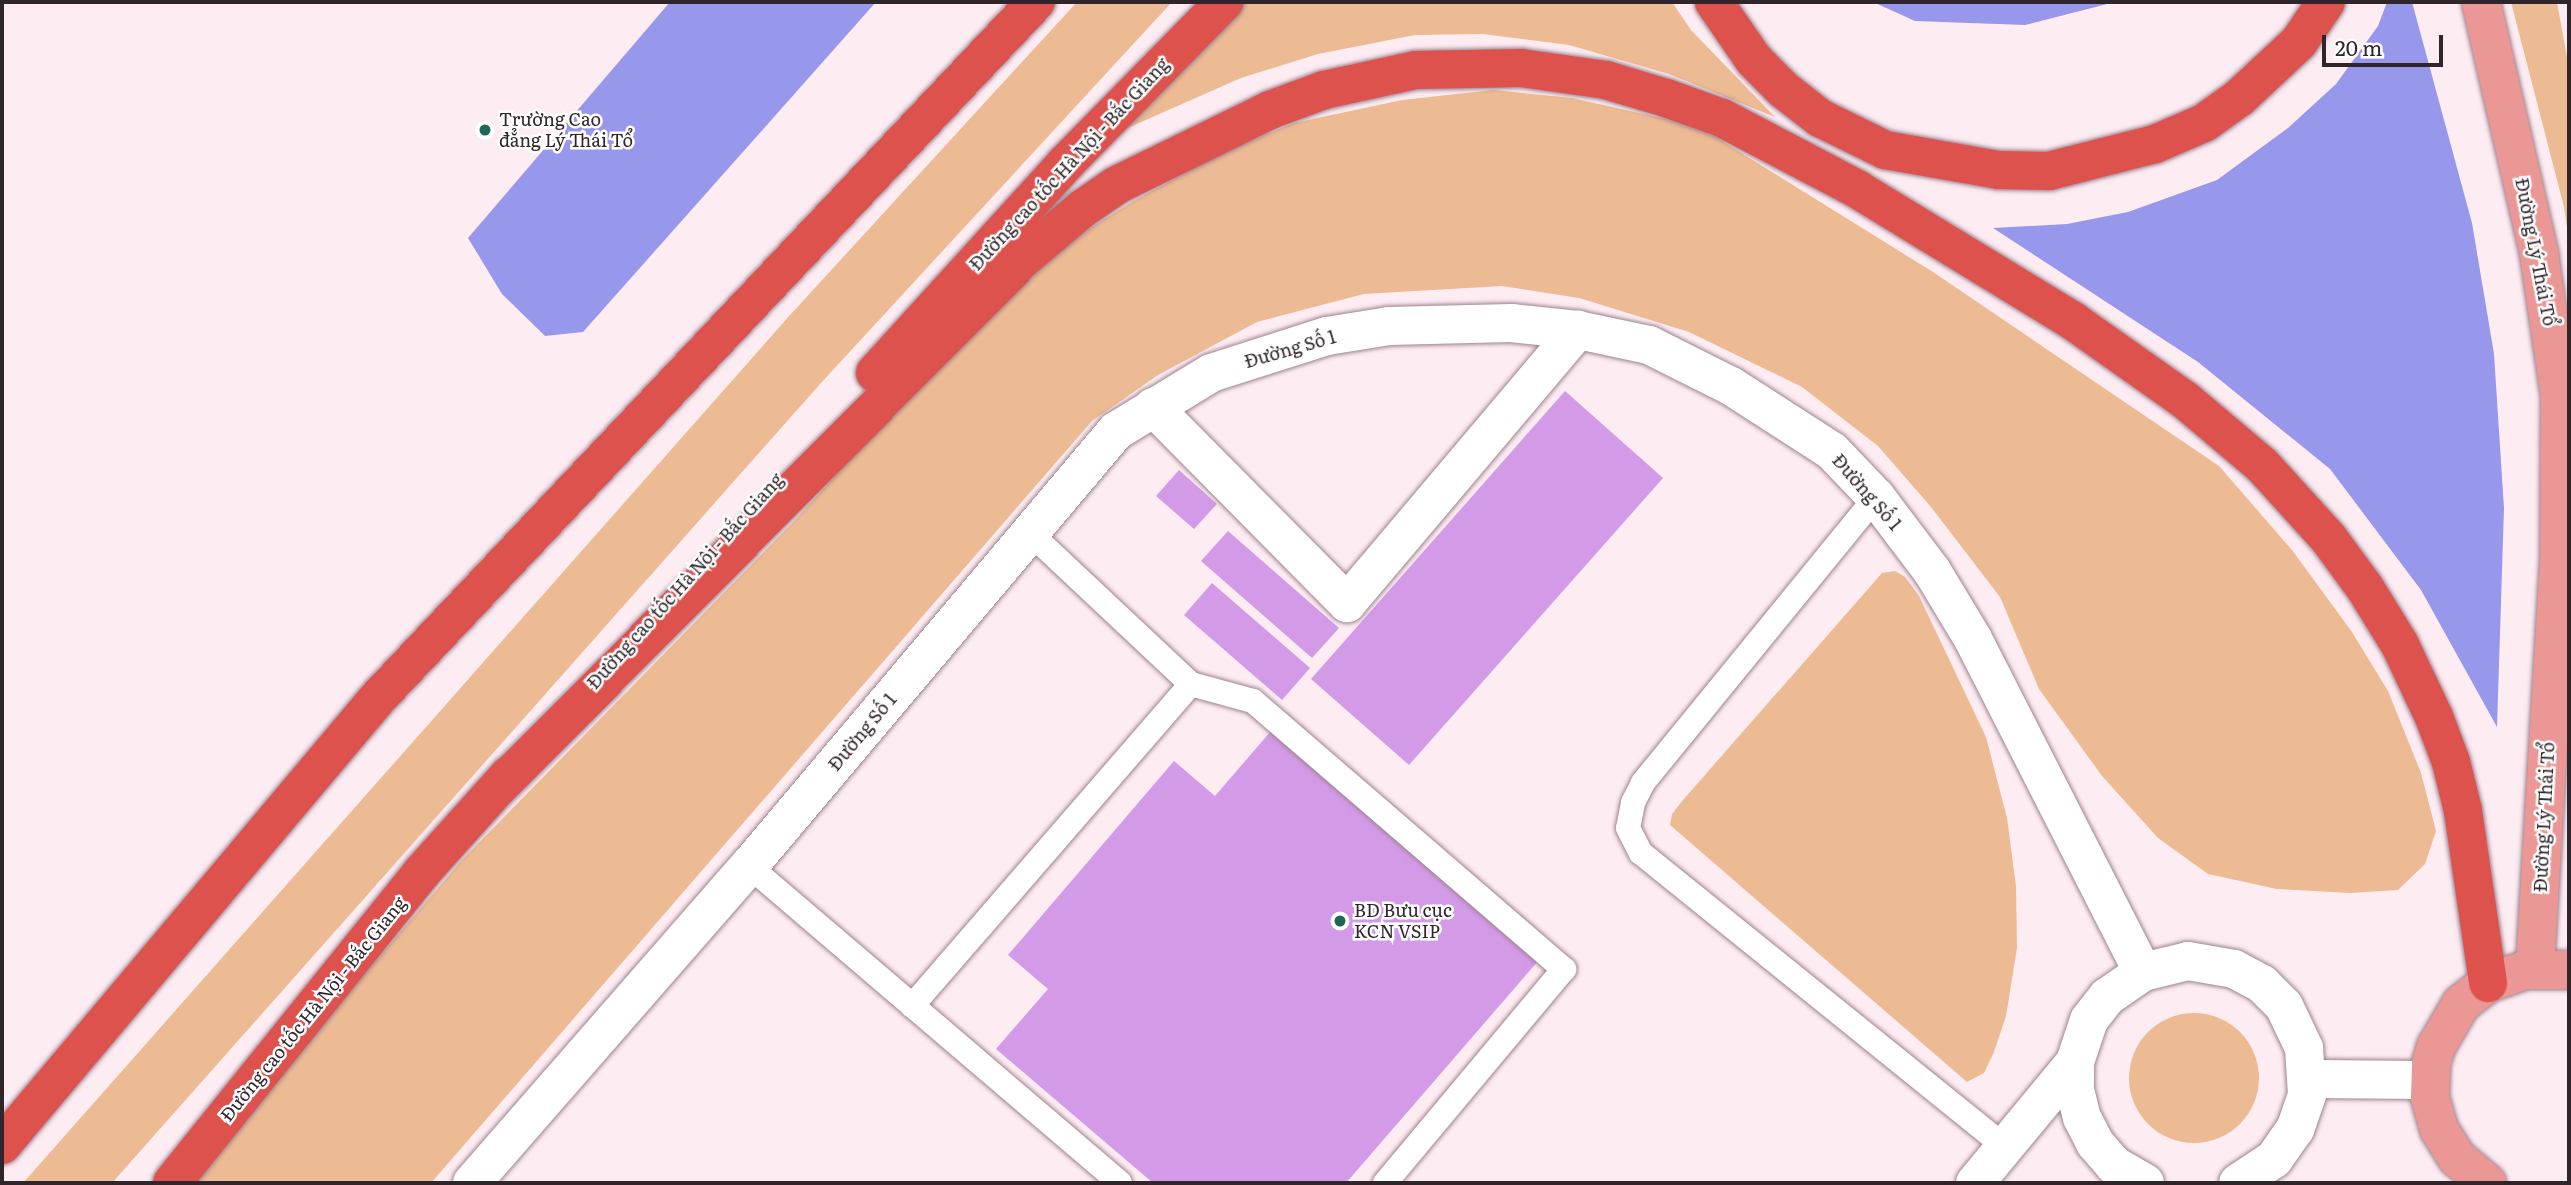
<!DOCTYPE html>
<meta charset="utf-8">
<style>
body{margin:0}
#map{position:relative;width:2571px;height:1185px;overflow:hidden;background:#feecf3;font-family:Literata,serif}
div>[style]{position:absolute}
.green>*{inset:0;background:#edbb93}
.round{border-radius:50%}
.water>*{inset:0;background:#9797ec}
.building>*{inset:0;background:#d39ae7}
.roads{filter:drop-shadow(0 0 2px #9d838e) drop-shadow(0 0 2px #9d838e)}
.lane>*{height:24px;margin:-12px;padding:0 12px;transform-origin:12px;border-radius:12px;background:#fff}
.street>*{height:38px;margin:-19px;padding:0 19px;transform-origin:19px;border-radius:19px;background:#fff}
.secondary>*{height:38px;margin:-19px;padding:0 19px;transform-origin:19px;border-radius:19px;background:#fff}
.primary>*{height:38px;margin:-19px;padding:0 19px;transform-origin:19px;border-radius:19px;background:#eb9795}
.highway>*{height:38px;margin:-19px;padding:0 19px;transform-origin:19px;border-radius:19px;background:#de524e}
.dots>*{width:19px;height:19px;translate:-50% -50%;box-sizing:border-box;border:4px solid #fff;border-radius:50%}
span{translate:-50% -50%;white-space:nowrap;text-align:center;line-height:1.15;-webkit-text-stroke:5px #fff;paint-order:stroke}
.poi-label{font-size:18px;color:#30252a}
.left{translate:0 -50%;text-align:left}
.street-label{font-size:18px;color:#30252a}
.frame{position:absolute;inset:0;border:4px solid #30252a;pointer-events:none}
.scale{position:absolute;left:2322px;top:35px;width:121px;height:32px;box-sizing:border-box;border:4px solid #30252a;border-top:0;padding-left:9px;font-size:21px;line-height:24px;white-space:nowrap;color:#30252a;-webkit-text-stroke:5px #fff;paint-order:stroke}
</style>
<div id="map">
<div class="green">
<div style="clip-path:polygon(1077px 2px,1172px 2px,821px 383px,112px 1183px,23px 1183px,791px 314px)"></div>
<div style="clip-path:polygon(1219px 2px,1672px 2px,1691px 30px,1775px 117px,1669px 74px,1569px 45px,1483px 34px,1415px 35px,1318px 54px,1241px 78px,1080px 149px)"></div>
<div style="clip-path:polygon(2511px 2px,2557px 2px,2569px 68px,2569px 241px,2564px 207px)"></div>
<div style="clip-path:polygon(1493px 90px,1572px 98px,1666px 119px,1714px 136px,1933px 272px,2219px 466px,2292px 550px,2352px 632px,2388px 691px,2421px 773px,2436px 831px,2425px 864px,2398px 890px,2350px 893px,2277px 889px,2208px 874px,2158px 838px,2102px 776px,2039px 689px,2000px 597px,1931px 507px,1878px 446px,1802px 387px,1689px 332px,1579px 298px,1502px 286px,1364px 294px,1257px 322px,1158px 375px,1092px 421px,431px 1183px,196px 1183px,311px 1037px,462px 860px,796px 519px,982px 315px,1032px 272px,1092px 227px,1132px 202px,1224px 152px,1294px 123px,1402px 100px)"></div>
<div style="clip-path:polygon(1895px 571px,1905px 577px,1919px 596px,1986px 737px,2007px 818px,2016px 886px,2017px 948px,2006px 1016px,1994px 1052px,1984px 1073px,1967px 1082px,1670px 825px,1672px 814px,1683px 800px,1882px 573px)"></div>
<div class="round" style="left:2129px;top:1013px;width:130px;height:130px"></div>
</div>
<div class="water">
<div style="clip-path:polygon(670px 2px,876px 2px,583px 332px,545px 336px,502px 294px,468px 238px)"></div>
<div style="clip-path:polygon(1873px 2px,2115px 2px,2025px 25px,1915px 21px)"></div>
<div style="clip-path:polygon(2387px 2px,2412px 2px,2472px 223px,2494px 354px,2504px 508px,2497px 727px,2421px 590px,2330px 469px,2198px 362px,1993px 228px,2067px 224px,2128px 212px,2217px 180px,2288px 128px,2336px 84px,2378px 26px)"></div>
</div>
<div class="building">
<div style="clip-path:polygon(1565px 391px,1663px 478px,1409px 765px,1311px 679px)"></div>
<div style="clip-path:polygon(1179px 470px,1217px 504px,1194px 529px,1156px 496px)"></div>
<div style="clip-path:polygon(1228px 531px,1339px 628px,1312px 658px,1201px 561px)"></div>
<div style="clip-path:polygon(1212px 583px,1310px 668px,1282px 700px,1184px 615px)"></div>
<div style="clip-path:polygon(1271px 731px,1539px 960px,1346px 1183px,1153px 1183px,996px 1049px,1048px 989px,1008px 955px,1174px 761px,1215px 796px)"></div>
</div>
<div class="roads">
<div class="lane">
<div style="left:1876px;top:497px;width:369px;rotate:129.2deg"></div>
<div style="left:1643px;top:783px;width:22px;rotate:117deg"></div>
<div style="left:1633px;top:803px;width:25px;rotate:101deg"></div>
<div style="left:1628px;top:828px;width:28px;rotate:63deg"></div>
<div style="left:1641px;top:853px;width:469px;rotate:38.9deg"></div>
<div style="left:1030px;top:533px;width:221px;rotate:43.2deg"></div>
<div style="left:1191px;top:684px;width:64px;rotate:15.3deg"></div>
<div style="left:1253px;top:701px;width:411px;rotate:40.8deg"></div>
<div style="left:1564px;top:969px;width:279px;rotate:129.9deg"></div>
<div style="left:749px;top:866px;width:488px;rotate:40.5deg"></div>
<div style="left:912px;top:1006px;width:426px;rotate:-49.1deg"></div>
</div>
<div class="street">
<div style="left:1153px;top:407px;width:276px;rotate:45.3deg"></div>
<div style="left:1347px;top:603px;width:358px;rotate:-49.8deg"></div>
</div>
<div class="secondary">
<div style="left:2308px;top:1079px;width:122px;rotate:0.5deg"></div>
<div style="left:472px;top:1183px;width:421px;rotate:-48.9deg"></div>
<div style="left:749px;top:866px;width:569px;rotate:-49.85deg"></div>
<div style="left:1116px;top:431px;width:111px;rotate:-31.4deg"></div>
<div style="left:1211px;top:373px;width:122px;rotate:-17.7deg"></div>
<div style="left:1327px;top:336px;width:63px;rotate:-9.2deg"></div>
<div style="left:1389px;top:326px;width:122px;rotate:-1.4deg"></div>
<div style="left:1511px;top:323px;width:67px;rotate:6deg"></div>
<div style="left:1578px;top:330px;width:73px;rotate:11.9deg"></div>
<div style="left:1649px;top:345px;width:92px;rotate:26.6deg"></div>
<div style="left:1731px;top:386px;width:120px;rotate:32.8deg"></div>
<div style="left:1832px;top:451px;width:64px;rotate:46.3deg"></div>
<div style="left:1876px;top:497px;width:93px;rotate:52.9deg"></div>
<div style="left:1932px;top:571px;width:79px;rotate:58.9deg"></div>
<div style="left:1973px;top:639px;width:374px;rotate:63deg"></div>
<div style="left:1975px;top:1183px;width:157px;rotate:-50.4deg"></div>
<div style="left:2145px;top:1183px;width:36px;rotate:-150deg"></div>
<div style="left:2114px;top:1165px;width:29px;rotate:-131deg"></div>
<div style="left:2095px;top:1143px;width:28px;rotate:-117deg"></div>
<div style="left:2082px;top:1118px;width:29px;rotate:-104deg"></div>
<div style="left:2075px;top:1090px;width:28px;rotate:-90deg"></div>
<div style="left:2075px;top:1062px;width:44px;rotate:-71.6deg"></div>
<div style="left:2089px;top:1020px;width:29px;rotate:-52deg"></div>
<div style="left:2107px;top:997px;width:44px;rotate:-34.8deg"></div>
<div style="left:2143px;top:972px;width:46px;rotate:-13.7deg"></div>
<div style="left:2188px;top:961px;width:47px;rotate:9.9deg"></div>
<div style="left:2234px;top:969px;width:32px;rotate:28deg"></div>
<div style="left:2262px;top:984px;width:31px;rotate:45deg"></div>
<div style="left:2284px;top:1006px;width:47px;rotate:64.5deg"></div>
<div style="left:2304px;top:1048px;width:47px;rotate:86.3deg"></div>
<div style="left:2307px;top:1095px;width:36px;rotate:109deg"></div>
<div style="left:2295px;top:1129px;width:37px;rotate:125deg"></div>
<div style="left:2274px;top:1159px;width:43px;rotate:146.3deg"></div>
</div>
<div class="primary">
<div style="left:2481px;top:2px;width:259px;rotate:77deg"></div>
<div style="left:2539px;top:254px;width:144px;rotate:81.6deg"></div>
<div style="left:2560px;top:396px;width:166px;rotate:90.3deg"></div>
<div style="left:2559px;top:562px;width:408px;rotate:93.4deg"></div>
<div style="left:2487px;top:1183px;width:39px;rotate:-140deg"></div>
<div style="left:2457px;top:1158px;width:34px;rotate:-122deg"></div>
<div style="left:2439px;top:1129px;width:33px;rotate:-106deg"></div>
<div style="left:2430px;top:1097px;width:33px;rotate:-88deg"></div>
<div style="left:2431px;top:1064px;width:18px;rotate:-74deg"></div>
<div style="left:2436px;top:1047px;width:50px;rotate:-59.8deg"></div>
<div style="left:2461px;top:1004px;width:34px;rotate:-38deg"></div>
<div style="left:2488px;top:983px;width:39px;rotate:-19deg"></div>
<div style="left:2525px;top:970px;width:44px"></div>
</div>
<div class="highway">
<div style="left:1714px;top:2px;width:70px;rotate:55.4deg"></div>
<div style="left:1754px;top:60px;width:42px;rotate:45deg"></div>
<div style="left:1784px;top:90px;width:46px;rotate:37.9deg"></div>
<div style="left:1820px;top:118px;width:72px;rotate:26.2deg"></div>
<div style="left:1885px;top:150px;width:116px;rotate:10deg"></div>
<div style="left:1999px;top:170px;width:50px;rotate:1.1deg"></div>
<div style="left:2049px;top:171px;width:109px;rotate:-14.3deg"></div>
<div style="left:2155px;top:144px;width:53px;rotate:-23.2deg"></div>
<div style="left:2204px;top:123px;width:43px;rotate:-35.5deg"></div>
<div style="left:2239px;top:98px;width:82px;rotate:-43deg"></div>
<div style="left:2299px;top:42px;width:48px;rotate:-56deg"></div>
<div style="left:875px;top:373px;width:284px;rotate:-47.7deg"></div>
<div style="left:1066px;top:163px;width:226px;rotate:-45.5deg"></div>
<div style="left:492px;top:794px;width:755px;rotate:-45.21deg"></div>
<div style="left:1024px;top:258px;width:76px;rotate:-40.2deg"></div>
<div style="left:1082px;top:209px;width:42px;rotate:-34.4deg"></div>
<div style="left:1117px;top:185px;width:170px;rotate:-26.1deg"></div>
<div style="left:1270px;top:110px;width:58px;rotate:-20.3deg"></div>
<div style="left:1324px;top:90px;width:94px;rotate:-12.3deg"></div>
<div style="left:1416px;top:70px;width:105px;rotate:-1.1deg"></div>
<div style="left:1521px;top:68px;width:86px;rotate:8deg"></div>
<div style="left:1606px;top:80px;width:63px;rotate:16.7deg"></div>
<div style="left:1666px;top:98px;width:59px;rotate:19.7deg"></div>
<div style="left:1722px;top:118px;width:153px;rotate:27.7deg"></div>
<div style="left:1857px;top:189px;width:253px;rotate:31.4deg"></div>
<div style="left:2073px;top:321px;width:137px;rotate:35.2deg"></div>
<div style="left:2185px;top:400px;width:101px;rotate:40.2deg"></div>
<div style="left:2262px;top:465px;width:100px;rotate:47.8deg"></div>
<div style="left:2329px;top:539px;width:61px;rotate:53.7deg"></div>
<div style="left:2365px;top:588px;width:67px;rotate:58.4deg"></div>
<div style="left:2400px;top:645px;width:80px;rotate:64.7deg"></div>
<div style="left:2434px;top:717px;width:48px;rotate:69.3deg"></div>
<div style="left:2451px;top:762px;width:50px;rotate:76.2deg"></div>
<div style="left:2463px;top:811px;width:174px;rotate:81.7deg"></div>
<div style="left:2px;top:1145px;width:583px;rotate:-49.94deg"></div>
<div style="left:377px;top:699px;width:959px;rotate:-46.61deg"></div>
<div style="left:172px;top:1183px;width:399px;rotate:-51.2deg"></div>
<div style="left:422px;top:872px;width:130px;rotate:-48.1deg"></div>
</div>
</div>
<div class="dots">
<div style="left:485px;top:130px;background:#1e655a"></div>
<div style="left:1340px;top:921px;background:#1e655a"></div>
</div>
<div class="poi-label">
<span class="left" style="left:499px;top:130px">Trường Cao<br>đẳng Lý Thái Tổ</span>
<span class="left" style="left:1354px;top:921px">BD Bưu cục<br>KCN VSIP</span>
</div>
<div class="street-label">
<span style="left:1069px;top:164px;rotate:-47deg">Đường cao tốc Hà Nội - Bắc Giang</span>
<span style="left:2536px;top:252px;rotate:79deg">Đường Lý Thái Tổ</span>
<span style="left:1290px;top:349px;rotate:-16deg">Đường Số 1</span>
<span style="left:1867px;top:492px;rotate:49deg">Đường Số 1</span>
<span style="left:685px;top:581px;rotate:-48deg">Đường cao tốc Hà Nội - Bắc Giang</span>
<span style="left:862px;top:732px;rotate:-50deg">Đường Số 1</span>
<span style="left:2544px;top:817px;rotate:-87deg">Đường Lý Thái Tổ</span>
<span style="left:313px;top:1009px;rotate:-51deg">Đường cao tốc Hà Nội - Bắc Giang</span>
</div>
<div class="frame"></div>
<div class="scale">20 m</div>
</div>
